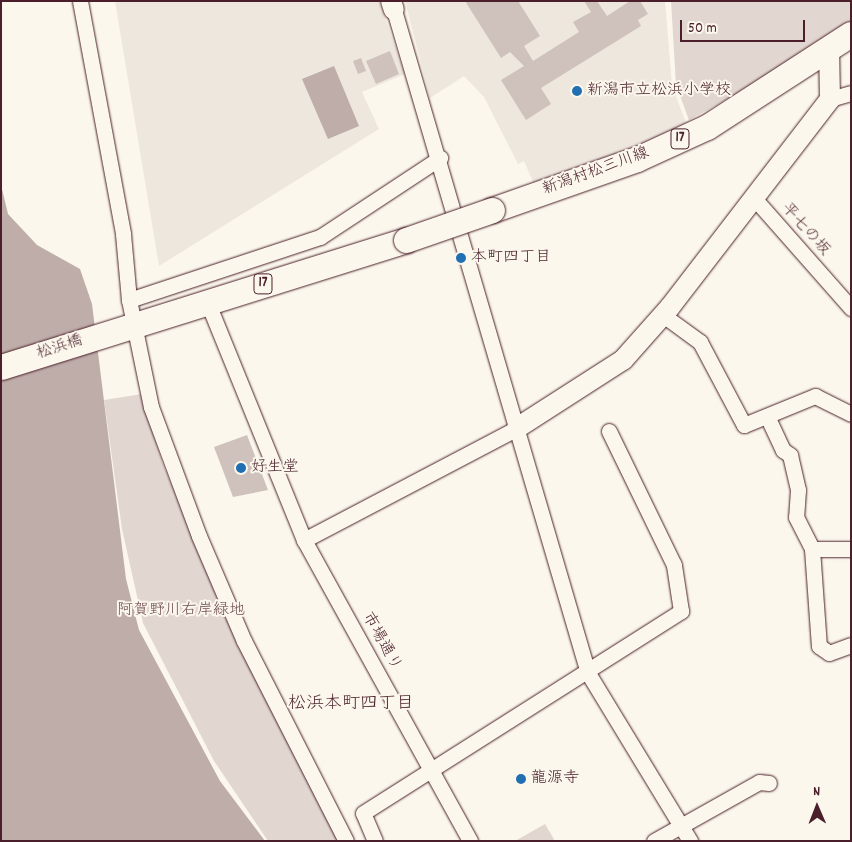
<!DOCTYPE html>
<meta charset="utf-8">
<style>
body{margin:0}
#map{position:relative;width:852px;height:842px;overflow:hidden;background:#fbf7ec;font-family:Dekko,"Klee One",sans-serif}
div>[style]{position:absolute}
.built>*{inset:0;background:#eee7de}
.green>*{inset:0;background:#e2d7d0}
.water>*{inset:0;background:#bfadaa}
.building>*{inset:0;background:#cfc2bc}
.roads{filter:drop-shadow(0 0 1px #4a1f2b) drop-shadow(0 0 1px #4a1f2b)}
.minor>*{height:15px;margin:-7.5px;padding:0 7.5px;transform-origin:7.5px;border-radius:7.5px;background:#fbf7ec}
.tertiary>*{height:20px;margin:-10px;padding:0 10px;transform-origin:10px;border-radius:10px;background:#fbf7ec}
.primary>*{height:25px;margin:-12.5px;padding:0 12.5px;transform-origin:12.5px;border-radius:12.5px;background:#fbf7ec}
.bridges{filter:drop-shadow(0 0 1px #4a1f2b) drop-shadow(0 0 1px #4a1f2b)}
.primary-bridge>*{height:25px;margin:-12.5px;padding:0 12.5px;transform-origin:12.5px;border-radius:12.5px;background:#fbf7ec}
.dots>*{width:14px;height:14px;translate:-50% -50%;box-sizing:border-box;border:2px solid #fbf7ec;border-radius:50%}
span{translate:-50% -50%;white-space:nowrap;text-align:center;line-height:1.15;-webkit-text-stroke:4px #fbf7ec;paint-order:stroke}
.shield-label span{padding:1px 4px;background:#fbf7ec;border:1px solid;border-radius:4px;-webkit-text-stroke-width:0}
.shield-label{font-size:15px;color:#4a1f2b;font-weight:700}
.poi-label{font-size:16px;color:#4a1f2b}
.left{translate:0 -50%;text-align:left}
.street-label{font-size:16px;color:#4a1f2b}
.park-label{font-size:16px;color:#704d54}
.neighbourhood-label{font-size:18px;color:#4a1f2b}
.frame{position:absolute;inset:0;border:2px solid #4a1f2b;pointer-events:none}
.north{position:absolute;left:792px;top:782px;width:50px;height:50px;-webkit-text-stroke:4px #fbf7ec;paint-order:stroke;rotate:359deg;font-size:14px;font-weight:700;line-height:20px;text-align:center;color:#4a1f2b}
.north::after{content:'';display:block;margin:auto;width:18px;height:22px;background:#4a1f2b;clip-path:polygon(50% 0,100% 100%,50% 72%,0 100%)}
.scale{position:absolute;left:680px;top:20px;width:125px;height:22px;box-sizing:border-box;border:2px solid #4a1f2b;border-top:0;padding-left:6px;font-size:15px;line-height:18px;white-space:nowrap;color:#4a1f2b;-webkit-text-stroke:4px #fbf7ec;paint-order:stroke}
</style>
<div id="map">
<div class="built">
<div style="clip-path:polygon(115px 1px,379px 1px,405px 74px,362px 92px,379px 129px,159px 266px)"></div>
<div style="clip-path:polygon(405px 1px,665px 1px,672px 86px,686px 123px,652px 143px,534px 184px,524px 161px,518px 164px,484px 97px,464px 76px,430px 98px)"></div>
</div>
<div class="green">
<div style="clip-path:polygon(671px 1px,851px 1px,851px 21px,796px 61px,689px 120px,676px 85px)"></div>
<div style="clip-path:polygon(142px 394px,162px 462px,227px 617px,340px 841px,268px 841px,214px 761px,143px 623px,122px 529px,104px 400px)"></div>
<div style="clip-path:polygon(545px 824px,555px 841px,515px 841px)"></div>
</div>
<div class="water">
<div style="clip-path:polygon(334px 66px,359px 126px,328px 139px,302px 79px)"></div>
<div style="clip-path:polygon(1px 185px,8px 214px,37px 245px,80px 269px,92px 304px,126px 579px,139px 630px,220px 781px,265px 841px,1px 841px)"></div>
</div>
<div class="building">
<div style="clip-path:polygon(465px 1px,518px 1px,540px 36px,524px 46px,533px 61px,579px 32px,573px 22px,591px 12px,584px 1px,597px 1px,607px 16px,630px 1px,640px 1px,648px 14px,638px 20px,641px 26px,541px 88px,551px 104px,526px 120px,501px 80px,524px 66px,510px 52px,501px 58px)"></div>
<div style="clip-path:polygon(390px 51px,399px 74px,376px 84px,366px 61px)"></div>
<div style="clip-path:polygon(361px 58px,366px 71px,358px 74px,353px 61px)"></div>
<div style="clip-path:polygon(247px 435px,268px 490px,233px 497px,214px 447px)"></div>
</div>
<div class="roads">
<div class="minor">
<div style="left:80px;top:1px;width:237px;rotate:79.5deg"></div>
<div style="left:123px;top:234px;width:66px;rotate:84.8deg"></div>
<div style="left:394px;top:10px;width:691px;rotate:73.69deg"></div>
<div style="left:588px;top:673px;width:197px;rotate:58.7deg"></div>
<div style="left:830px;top:99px;width:22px;rotate:-16deg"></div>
<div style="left:754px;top:198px;width:147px;rotate:48.6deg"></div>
<div style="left:207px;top:301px;width:258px;rotate:67.9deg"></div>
<div style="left:304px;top:540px;width:344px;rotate:61.1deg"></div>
<div style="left:663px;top:315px;width:46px;rotate:36.1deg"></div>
<div style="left:700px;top:342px;width:94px;rotate:62.1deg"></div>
<div style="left:744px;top:425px;width:77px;rotate:-22.2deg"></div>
<div style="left:815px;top:396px;width:40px;rotate:26.6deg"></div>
<div style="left:767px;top:416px;width:38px;rotate:65deg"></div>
<div style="left:783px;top:450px;width:9px;rotate:36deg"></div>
<div style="left:790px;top:455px;width:36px;rotate:77deg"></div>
<div style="left:798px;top:490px;width:27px;rotate:94deg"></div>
<div style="left:796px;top:517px;width:36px;rotate:63deg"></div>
<div style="left:812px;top:549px;width:97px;rotate:85.9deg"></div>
<div style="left:819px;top:646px;width:12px;rotate:35deg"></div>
<div style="left:829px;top:653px;width:23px;rotate:-20deg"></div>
<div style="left:304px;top:540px;width:241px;rotate:-27.7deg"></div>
<div style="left:812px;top:549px;width:39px"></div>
<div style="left:346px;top:841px;width:225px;rotate:-117deg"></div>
<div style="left:244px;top:641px;width:114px;rotate:-113.2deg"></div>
<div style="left:199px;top:536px;width:138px;rotate:-110.4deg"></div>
<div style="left:151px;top:407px;width:109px;rotate:-101.6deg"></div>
<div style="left:129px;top:300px;width:201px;rotate:-18.3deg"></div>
<div style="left:320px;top:237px;width:144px;rotate:-33.4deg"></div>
<div style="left:375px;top:841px;width:30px;rotate:-113deg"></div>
<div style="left:363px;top:813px;width:377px;rotate:-32.4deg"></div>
<div style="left:681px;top:611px;width:47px;rotate:-98.7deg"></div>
<div style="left:674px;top:565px;width:149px;rotate:-115.9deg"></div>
<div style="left:654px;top:841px;width:120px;rotate:-29.3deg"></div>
<div style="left:759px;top:782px;width:10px;rotate:6deg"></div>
</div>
<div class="tertiary">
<div style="left:391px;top:1px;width:9px;rotate:72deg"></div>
<div style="left:517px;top:428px;width:126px;rotate:-32.7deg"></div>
<div style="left:623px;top:360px;width:71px;rotate:-48.4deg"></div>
<div style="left:670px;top:307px;width:262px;rotate:-52.4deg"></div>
<div style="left:830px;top:99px;width:50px;rotate:-91.1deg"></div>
</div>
<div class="primary">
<div style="left:492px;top:210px;width:154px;rotate:-19.4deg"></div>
<div style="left:637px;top:159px;width:77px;rotate:-24.6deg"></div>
<div style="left:707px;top:127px;width:171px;rotate:-32.9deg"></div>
<div style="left:1px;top:367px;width:424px;rotate:-17.4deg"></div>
</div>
</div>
<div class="bridges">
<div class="primary-bridge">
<div style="left:406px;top:240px;width:91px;rotate:-19.2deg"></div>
</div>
</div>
<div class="dots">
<div style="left:577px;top:91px;background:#1f6fb2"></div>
<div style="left:461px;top:258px;background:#1f6fb2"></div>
<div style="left:241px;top:468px;background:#1f6fb2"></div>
<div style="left:521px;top:779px;background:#1f6fb2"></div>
</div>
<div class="shield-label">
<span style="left:680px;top:139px">17</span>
<span style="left:263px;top:284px">17</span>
</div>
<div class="poi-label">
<span class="left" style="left:587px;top:91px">新潟市立松浜小学校</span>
<span class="left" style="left:471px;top:258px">本町四丁目</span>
<span class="left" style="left:251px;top:468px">好生堂</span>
<span class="left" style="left:531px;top:779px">龍源寺</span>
</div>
<div class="street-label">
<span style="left:596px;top:172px;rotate:-20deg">新潟村松三川線</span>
<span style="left:805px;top:230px;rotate:48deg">平七の坂</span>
<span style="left:60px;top:348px;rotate:-18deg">松浜橋</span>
<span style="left:381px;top:642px;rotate:61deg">市場通り</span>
</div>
<div class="park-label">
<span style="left:181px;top:611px">阿賀野川右岸緑地</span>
</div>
<div class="neighbourhood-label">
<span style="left:351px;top:705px">松浜本町四丁目</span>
</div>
<div class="frame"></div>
<div class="north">N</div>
<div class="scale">50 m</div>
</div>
